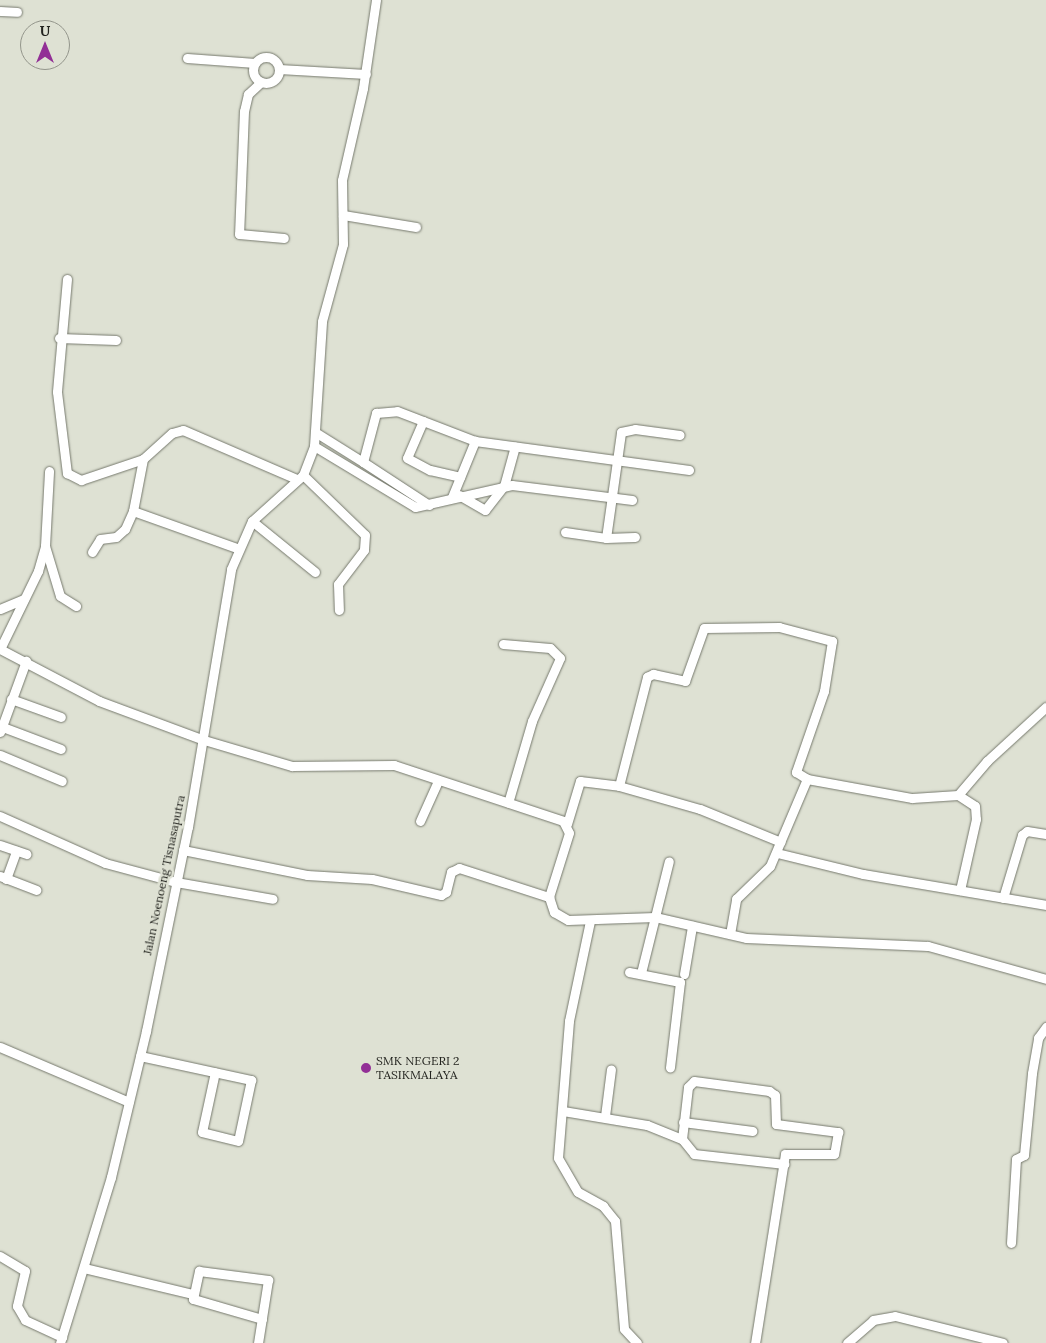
<!DOCTYPE html>
<style>
body{margin:0}
#map{position:relative;width:1046px;height:1343px;overflow:hidden;background:#dee1d3;font-family:Lora,serif}
div>[style]{position:absolute}
.roads{filter:drop-shadow(0 0 1px #76796d) drop-shadow(0 0 1px #76796d)}
.minor>*{height:9px;margin:-4.5px;padding:0 4.5px;transform-origin:4.5px;border-radius:4.5px;background:#fff}
.minor>.ring{margin:-4.5px;padding:0;box-sizing:content-box;background:none;border:9px solid #fff;border-radius:50%}
.dots>*{width:14px;height:14px;translate:-50% -50%;box-sizing:border-box;border:2px solid #dee1d3;border-radius:50%}
span{translate:-50% -50%;white-space:nowrap;text-align:center;line-height:1.15;-webkit-text-stroke:5px #dee1d3;paint-order:stroke}
.street-label{font-size:12px;color:#23241f}
.poi-label{font-size:12px;color:#23241f}
.left{translate:0 -50%;text-align:left}
.north{position:absolute;left:20px;top:20px;width:50px;height:50px;box-sizing:border-box;background:#dee1d3;border:1px solid #93958b;border-radius:50%;rotate:0deg;font-size:14px;font-weight:700;line-height:20px;text-align:center;color:#23241f}
.north::after{content:'';display:block;margin:auto;width:18px;height:22px;background:#922f96;clip-path:polygon(50% 0,100% 100%,50% 72%,0 100%)}
</style>
<div id="map">
<div class="roads">
<div class="minor">
<div style="left:0;top:11px;width:17px;rotate:3deg"></div>
<div class="ring" style="left:253px;top:57px;width:17px;height:17px"></div>
<div style="left:187px;top:58px;width:68px;rotate:4.2deg"></div>
<div style="left:279px;top:69px;width:87px;rotate:3.3deg"></div>
<div style="left:261px;top:82px;width:18px;rotate:137deg"></div>
<div style="left:248px;top:94px;width:17px;rotate:103deg"></div>
<div style="left:244px;top:111px;width:123px;rotate:92.3deg"></div>
<div style="left:239px;top:234px;width:45px;rotate:5.1deg"></div>
<div style="left:343px;top:215px;width:74px;rotate:9.3deg"></div>
<div style="left:67px;top:279px;width:113px;rotate:95.1deg"></div>
<div style="left:57px;top:392px;width:82px;rotate:83deg"></div>
<div style="left:67px;top:473px;width:16px;rotate:27deg"></div>
<div style="left:81px;top:480px;width:65px;rotate:-18.7deg"></div>
<div style="left:143px;top:459px;width:39px;rotate:-42deg"></div>
<div style="left:172px;top:433px;width:11px;rotate:-15deg"></div>
<div style="left:183px;top:430px;width:124px;rotate:23.3deg"></div>
<div style="left:59px;top:338px;width:57px;rotate:2deg"></div>
<div style="left:423px;top:421px;width:40px;rotate:113.4deg"></div>
<div style="left:407px;top:458px;width:26px;rotate:28deg"></div>
<div style="left:430px;top:470px;width:31px;rotate:13deg"></div>
<div style="left:315px;top:432px;width:57px;rotate:32deg"></div>
<div style="left:314px;top:446px;width:118px;rotate:31.1deg"></div>
<div style="left:415px;top:507px;width:99px;rotate:-12.8deg"></div>
<div style="left:512px;top:485px;width:121px;rotate:7.1deg"></div>
<div style="left:143px;top:459px;width:53px;rotate:100.9deg"></div>
<div style="left:133px;top:511px;width:110px;rotate:19.6deg"></div>
<div style="left:303px;top:475px;width:86px;rotate:44.1deg"></div>
<div style="left:365px;top:535px;width:15px;rotate:94deg"></div>
<div style="left:364px;top:550px;width:43px;rotate:127.4deg"></div>
<div style="left:338px;top:584px;width:26px;rotate:88deg"></div>
<div style="left:459px;top:495px;width:30px;rotate:30deg"></div>
<div style="left:485px;top:510px;width:31px;rotate:-52deg"></div>
<div style="left:504px;top:486px;width:41px;rotate:-74.6deg"></div>
<div style="left:452px;top:497px;width:61px;rotate:-67.7deg"></div>
<div style="left:429px;top:505px;width:79px;rotate:-146.9deg"></div>
<div style="left:363px;top:462px;width:51px;rotate:-75.1deg"></div>
<div style="left:376px;top:413px;width:21px;rotate:-5deg"></div>
<div style="left:397px;top:411px;width:84px;rotate:21deg"></div>
<div style="left:475px;top:441px;width:216px;rotate:7.7deg"></div>
<div style="left:252px;top:521px;width:81px;rotate:39deg"></div>
<div style="left:565px;top:532px;width:41px;rotate:8.3deg"></div>
<div style="left:606px;top:538px;width:107px;rotate:-81.9deg"></div>
<div style="left:621px;top:432px;width:14px;rotate:-12deg"></div>
<div style="left:635px;top:429px;width:45px;rotate:7.6deg"></div>
<div style="left:606px;top:538px;width:29px;rotate:-2deg"></div>
<div style="left:45px;top:546px;width:52px;rotate:73.3deg"></div>
<div style="left:60px;top:596px;width:19px;rotate:32deg"></div>
<div style="left:92px;top:552px;width:15px;rotate:-58deg"></div>
<div style="left:100px;top:539px;width:16px;rotate:-7deg"></div>
<div style="left:116px;top:537px;width:12px;rotate:-42deg"></div>
<div style="left:125px;top:529px;width:20px;rotate:-66deg"></div>
<div style="left:0;top:609px;width:26px;rotate:-23deg"></div>
<div style="left:503px;top:644px;width:47px;rotate:4.9deg"></div>
<div style="left:550px;top:648px;width:14px;rotate:45deg"></div>
<div style="left:560px;top:658px;width:69px;rotate:114deg"></div>
<div style="left:532px;top:721px;width:85px;rotate:106.3deg"></div>
<div style="left:0;top:649px;width:112px;rotate:27.7deg"></div>
<div style="left:99px;top:701px;width:112px;rotate:20.4deg"></div>
<div style="left:204px;top:740px;width:92px;rotate:16.5deg"></div>
<div style="left:292px;top:766px;width:102px;rotate:-0.6deg"></div>
<div style="left:394px;top:765px;width:178px;rotate:18.3deg"></div>
<div style="left:563px;top:821px;width:13px;rotate:63deg"></div>
<div style="left:569px;top:833px;width:67px;rotate:107.4deg"></div>
<div style="left:549px;top:897px;width:16px;rotate:72deg"></div>
<div style="left:554px;top:912px;width:16px;rotate:30deg"></div>
<div style="left:568px;top:920px;width:87px;rotate:-2deg"></div>
<div style="left:655px;top:917px;width:93px;rotate:13deg"></div>
<div style="left:746px;top:938px;width:182px;rotate:2.5deg"></div>
<div style="left:928px;top:946px;width:123px;rotate:15.6deg"></div>
<div style="left:0;top:649px;width:87px;rotate:-64deg"></div>
<div style="left:38px;top:571px;width:26px;rotate:-74deg"></div>
<div style="left:45px;top:546px;width:75px;rotate:-86.9deg"></div>
<div style="left:11px;top:699px;width:53px;rotate:19.8deg"></div>
<div style="left:0;top:726px;width:65px;rotate:20.7deg"></div>
<div style="left:0;top:732px;width:76px;rotate:-69.9deg"></div>
<div style="left:0;top:755px;width:67px;rotate:22.8deg"></div>
<div style="left:619px;top:786px;width:84px;rotate:15.9deg"></div>
<div style="left:700px;top:809px;width:87px;rotate:22.2deg"></div>
<div style="left:958px;top:795px;width:20px;rotate:33deg"></div>
<div style="left:975px;top:806px;width:13px;rotate:86deg"></div>
<div style="left:976px;top:819px;width:73px;rotate:102.7deg"></div>
<div style="left:0;top:816px;width:115px;rotate:24.1deg"></div>
<div style="left:105px;top:863px;width:73px;rotate:15deg"></div>
<div style="left:176px;top:882px;width:98px;rotate:9.9deg"></div>
<div style="left:420px;top:821px;width:44px;rotate:-65.8deg"></div>
<div style="left:567px;top:824px;width:45px;rotate:-73.2deg"></div>
<div style="left:580px;top:781px;width:39px;rotate:7deg"></div>
<div style="left:619px;top:786px;width:113px;rotate:-75.6deg"></div>
<div style="left:647px;top:677px;width:7px;rotate:-27deg"></div>
<div style="left:653px;top:674px;width:33px;rotate:12deg"></div>
<div style="left:685px;top:681px;width:56px;rotate:-70.3deg"></div>
<div style="left:704px;top:628px;width:75px;rotate:-0.8deg"></div>
<div style="left:779px;top:627px;width:55px;rotate:14.8deg"></div>
<div style="left:832px;top:641px;width:51px;rotate:99.1deg"></div>
<div style="left:824px;top:691px;width:86px;rotate:109.1deg"></div>
<div style="left:796px;top:772px;width:13px;rotate:32deg"></div>
<div style="left:0;top:845px;width:28px;rotate:19deg"></div>
<div style="left:183px;top:850px;width:126px;rotate:11.4deg"></div>
<div style="left:307px;top:875px;width:65px;rotate:3.5deg"></div>
<div style="left:372px;top:879px;width:71px;rotate:13.1deg"></div>
<div style="left:441px;top:895px;width:6px;rotate:-31deg"></div>
<div style="left:446px;top:892px;width:21px;rotate:-76deg"></div>
<div style="left:451px;top:872px;width:9px;rotate:-27deg"></div>
<div style="left:459px;top:868px;width:95px;rotate:17.9deg"></div>
<div style="left:777px;top:853px;width:89px;rotate:13.7deg"></div>
<div style="left:863px;top:874px;width:186px;rotate:9.6deg"></div>
<div style="left:0;top:876px;width:39px;rotate:21deg"></div>
<div style="left:6px;top:879px;width:30px;rotate:-70deg"></div>
<div style="left:1003px;top:898px;width:66px;rotate:-73.2deg"></div>
<div style="left:1022px;top:835px;width:6px;rotate:-39deg"></div>
<div style="left:1027px;top:831px;width:19px;rotate:9deg"></div>
<div style="left:590px;top:921px;width:102px;rotate:101.9deg"></div>
<div style="left:569px;top:1021px;width:137px;rotate:94.6deg"></div>
<div style="left:558px;top:1158px;width:39px;rotate:60deg"></div>
<div style="left:578px;top:1192px;width:29px;rotate:29deg"></div>
<div style="left:603px;top:1206px;width:19px;rotate:51deg"></div>
<div style="left:615px;top:1221px;width:108px;rotate:85.2deg"></div>
<div style="left:624px;top:1329px;width:19px;rotate:47deg"></div>
<div style="left:730px;top:934px;width:36px;rotate:-80deg"></div>
<div style="left:736px;top:899px;width:47px;rotate:-44.1deg"></div>
<div style="left:770px;top:866px;width:95px;rotate:-67deg"></div>
<div style="left:807px;top:779px;width:107px;rotate:10.3deg"></div>
<div style="left:912px;top:798px;width:46px;rotate:-3.7deg"></div>
<div style="left:958px;top:795px;width:45px;rotate:-49.5deg"></div>
<div style="left:987px;top:761px;width:80px;rotate:-42.5deg"></div>
<div style="left:629px;top:972px;width:52px;rotate:11.1deg"></div>
<div style="left:680px;top:982px;width:86px;rotate:96.7deg"></div>
<div style="left:641px;top:973px;width:115px;rotate:-76deg"></div>
<div style="left:684px;top:974px;width:49px;rotate:-80.5deg"></div>
<div style="left:0;top:1047px;width:140px;rotate:23.1deg"></div>
<div style="left:140px;top:1056px;width:114px;rotate:12.2deg"></div>
<div style="left:251px;top:1080px;width:62px;rotate:102deg"></div>
<div style="left:238px;top:1141px;width:37px;rotate:-166deg"></div>
<div style="left:202px;top:1132px;width:61px;rotate:-77.8deg"></div>
<div style="left:563px;top:1111px;width:85px;rotate:9.5deg"></div>
<div style="left:647px;top:1125px;width:38px;rotate:22deg"></div>
<div style="left:682px;top:1139px;width:19px;rotate:51deg"></div>
<div style="left:694px;top:1154px;width:91px;rotate:6.3deg"></div>
<div style="left:605px;top:1116px;width:47px;rotate:-82.7deg"></div>
<div style="left:683px;top:1122px;width:70px;rotate:7.4deg"></div>
<div style="left:682px;top:1139px;width:52px;rotate:-83.4deg"></div>
<div style="left:688px;top:1087px;width:8px;rotate:-45deg"></div>
<div style="left:694px;top:1081px;width:76px;rotate:7.6deg"></div>
<div style="left:769px;top:1091px;width:7px;rotate:34deg"></div>
<div style="left:775px;top:1095px;width:29px;rotate:88deg"></div>
<div style="left:776px;top:1124px;width:63px;rotate:7.4deg"></div>
<div style="left:838px;top:1132px;width:22px;rotate:100deg"></div>
<div style="left:834px;top:1154px;width:49px;rotate:180deg"></div>
<div style="left:785px;top:1154px;width:191px;rotate:99deg"></div>
<div style="left:1011px;top:1243px;width:84px;rotate:-86.6deg"></div>
<div style="left:1016px;top:1159px;width:9px;rotate:-27deg"></div>
<div style="left:1024px;top:1155px;width:82px;rotate:-84.4deg"></div>
<div style="left:1032px;top:1073px;width:36px;rotate:-80deg"></div>
<div style="left:1038px;top:1038px;width:14px;rotate:-54deg"></div>
<div style="left:0;top:1256px;width:29px;rotate:31deg"></div>
<div style="left:25px;top:1271px;width:36px;rotate:103deg"></div>
<div style="left:17px;top:1306px;width:16px;rotate:60deg"></div>
<div style="left:25px;top:1320px;width:41px;rotate:24.7deg"></div>
<div style="left:84px;top:1268px;width:111px;rotate:13.5deg"></div>
<div style="left:60px;top:1343px;width:174px;rotate:-72.9deg"></div>
<div style="left:111px;top:1177px;width:150px;rotate:-76.5deg"></div>
<div style="left:146px;top:1031px;width:208px;rotate:-78.4deg"></div>
<div style="left:188px;top:827px;width:262px;rotate:-80.5deg"></div>
<div style="left:231px;top:569px;width:52px;rotate:-66.4deg"></div>
<div style="left:252px;top:521px;width:69px;rotate:-42deg"></div>
<div style="left:303px;top:475px;width:31px;rotate:-69deg"></div>
<div style="left:314px;top:446px;width:125px;rotate:-86.3deg"></div>
<div style="left:322px;top:321px;width:80px;rotate:-74.7deg"></div>
<div style="left:343px;top:244px;width:64px;rotate:-90.9deg"></div>
<div style="left:342px;top:180px;width:94px;rotate:-77.1deg"></div>
<div style="left:363px;top:88px;width:89px;rotate:-81.6deg"></div>
<div style="left:258px;top:1343px;width:24px;rotate:-81deg"></div>
<div style="left:262px;top:1319px;width:72px;rotate:-163.8deg"></div>
<div style="left:193px;top:1299px;width:29px;rotate:-78deg"></div>
<div style="left:199px;top:1271px;width:70px;rotate:7.4deg"></div>
<div style="left:268px;top:1280px;width:39px;rotate:99deg"></div>
<div style="left:847px;top:1343px;width:35px;rotate:-41deg"></div>
<div style="left:873px;top:1320px;width:22px;rotate:-10deg"></div>
<div style="left:895px;top:1316px;width:111px;rotate:14deg"></div>
</div>
</div>
<div class="dots">
<div style="left:366px;top:1068px;background:#922f96"></div>
</div>
<div class="street-label">
<span style="left:164px;top:875px;rotate:-78deg">Jalan Noenoeng Tisnasaputra</span>
</div>
<div class="poi-label">
<span class="left" style="left:376px;top:1068px">SMK NEGERI 2<br>TASIKMALAYA</span>
</div>
<div class="north">U</div>
</div>
